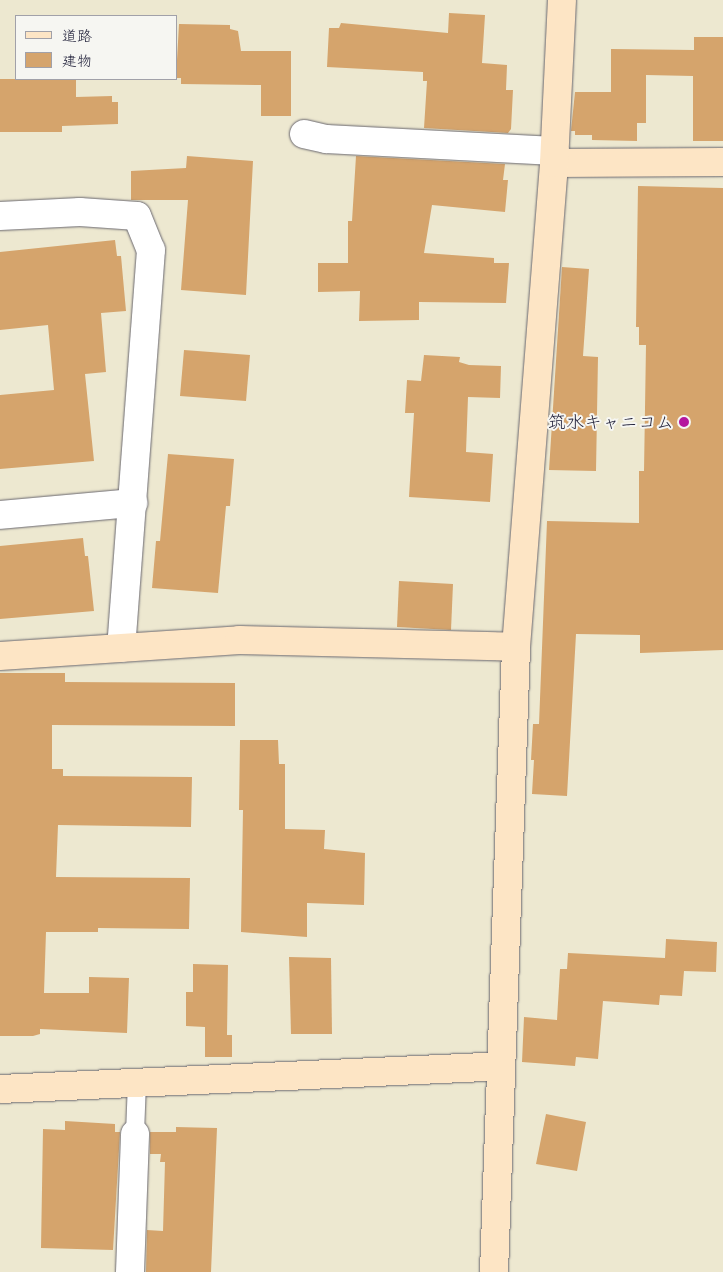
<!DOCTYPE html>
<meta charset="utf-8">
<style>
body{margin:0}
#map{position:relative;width:723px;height:1272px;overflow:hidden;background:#ede8d0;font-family:Delius,"Klee One",sans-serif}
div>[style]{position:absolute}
.building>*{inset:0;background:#d5a46c}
.roads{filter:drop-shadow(0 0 1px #69676f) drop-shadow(0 0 1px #69676f)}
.lane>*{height:18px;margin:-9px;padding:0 9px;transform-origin:9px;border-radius:9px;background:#fff}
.street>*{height:28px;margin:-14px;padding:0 14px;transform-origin:14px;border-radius:14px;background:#fff}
.secondary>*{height:28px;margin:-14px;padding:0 14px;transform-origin:14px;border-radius:14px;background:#fde5c5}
.dots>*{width:14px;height:14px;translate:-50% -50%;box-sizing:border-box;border:2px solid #f6f6f2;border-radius:50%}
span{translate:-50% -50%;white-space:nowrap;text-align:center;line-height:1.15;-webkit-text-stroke:4px #f6f6f2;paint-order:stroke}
.poi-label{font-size:18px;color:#22223b}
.right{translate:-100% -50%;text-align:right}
.legend{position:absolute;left:15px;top:15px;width:162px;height:65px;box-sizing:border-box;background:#f6f6f2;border:1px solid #a1a1a9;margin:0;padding:6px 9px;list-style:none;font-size:15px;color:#22223b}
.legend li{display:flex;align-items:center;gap:10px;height:25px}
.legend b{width:25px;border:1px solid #a1a1a9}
</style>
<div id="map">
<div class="building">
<div style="clip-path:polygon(449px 13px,485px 15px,482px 63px,507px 65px,506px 90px,513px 90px,511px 129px,508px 133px,424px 128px,427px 81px,423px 81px,423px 72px,327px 67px,329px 28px,339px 28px,341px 23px,448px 33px)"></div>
<div style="clip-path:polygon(179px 24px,230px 25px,230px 29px,238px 31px,241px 51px,291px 51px,291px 116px,261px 116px,261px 85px,181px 84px,181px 78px,176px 78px)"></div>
<div style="clip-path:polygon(694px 37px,723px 37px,723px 141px,693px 141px,693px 76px,646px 75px,646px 123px,637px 123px,637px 141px,592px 140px,592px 135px,575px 135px,575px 131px,571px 131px,575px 92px,611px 92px,611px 49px,694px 50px)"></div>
<div style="clip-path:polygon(0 79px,76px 79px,76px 97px,112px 96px,112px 102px,118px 102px,118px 124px,62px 126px,62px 132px,0 132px)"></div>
<div style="clip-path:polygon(187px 156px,253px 161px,246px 295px,181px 290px,188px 200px,131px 200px,131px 171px,186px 168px)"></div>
<div style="clip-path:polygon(356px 156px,505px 164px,503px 180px,508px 180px,505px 212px,432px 205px,424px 253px,494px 258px,494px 263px,509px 263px,506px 303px,419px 302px,419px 320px,359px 321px,360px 291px,318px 292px,318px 263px,348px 263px,348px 221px,352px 221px)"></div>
<div style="clip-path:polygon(638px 186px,723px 188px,723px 650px,640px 653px,640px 635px,576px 634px,567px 796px,532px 794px,534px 760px,531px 760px,533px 724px,539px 724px,547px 521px,639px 523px,639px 471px,644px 471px,646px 345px,639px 345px,639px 327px,636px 327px)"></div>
<div style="clip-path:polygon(115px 240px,117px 256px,121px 256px,126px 311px,101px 313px,106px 372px,85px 374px,94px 461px,0 469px,0 395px,54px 390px,48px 325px,0 330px,0 252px)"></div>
<div style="clip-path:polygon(562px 267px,589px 269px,583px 356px,598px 357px,596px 471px,549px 470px)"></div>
<div style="clip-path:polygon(184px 350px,250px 355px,246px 401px,180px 396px)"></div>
<div style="clip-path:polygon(424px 355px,460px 357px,459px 362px,469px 365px,501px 366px,500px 398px,468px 397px,466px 452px,493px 454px,490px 502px,409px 497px,414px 413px,405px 413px,407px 380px,421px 381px)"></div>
<div style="clip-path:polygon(168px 454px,234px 459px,230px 506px,226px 506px,218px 593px,152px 588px,156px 541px,160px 541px)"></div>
<div style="clip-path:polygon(83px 538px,85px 556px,88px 556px,94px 611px,0 619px,0 546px)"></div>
<div style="clip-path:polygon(399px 581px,453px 584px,451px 630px,397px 627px)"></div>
<div style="clip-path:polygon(0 673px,65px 673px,65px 682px,235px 683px,235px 726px,52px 725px,52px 769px,63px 769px,63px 776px,192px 777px,191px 827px,58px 825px,56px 877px,190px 878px,189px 929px,98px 928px,98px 932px,46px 932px,44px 993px,89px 993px,89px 977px,129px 978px,127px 1033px,40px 1029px,40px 1034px,33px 1036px,0 1036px)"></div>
<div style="clip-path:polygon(240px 740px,278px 740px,279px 764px,285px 764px,285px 829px,325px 830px,324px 849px,365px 853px,364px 905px,307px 903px,307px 937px,241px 932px,243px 810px,239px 810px)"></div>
<div style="clip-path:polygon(666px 939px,717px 942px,716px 972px,684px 971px,682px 996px,660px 995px,659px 1005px,603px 1001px,598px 1059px,576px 1057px,575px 1066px,522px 1062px,524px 1017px,557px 1020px,560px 969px,567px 969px,568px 953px,665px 958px)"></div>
<div style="clip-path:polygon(289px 957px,331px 958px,332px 1034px,291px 1034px)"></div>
<div style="clip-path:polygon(193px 964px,228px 965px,227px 1035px,232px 1035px,232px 1057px,205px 1057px,205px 1027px,186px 1026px,186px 992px,193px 992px)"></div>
<div style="clip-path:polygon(546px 1114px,586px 1122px,577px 1171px,536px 1164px)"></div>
<div style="clip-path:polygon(65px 1121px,115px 1124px,115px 1132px,120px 1132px,113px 1250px,41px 1248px,43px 1129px,65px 1130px)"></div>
<div style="clip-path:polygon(176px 1127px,217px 1128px,211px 1272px,146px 1272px,147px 1230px,163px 1231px,165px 1162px,160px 1162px,161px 1154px,150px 1154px,150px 1132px,176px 1132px)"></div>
</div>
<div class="roads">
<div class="lane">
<div style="left:135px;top:1134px;width:51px;rotate:-87.8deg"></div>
</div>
<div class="street">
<div style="left:304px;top:134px;width:23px;rotate:13deg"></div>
<div style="left:326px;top:139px;width:229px;rotate:3deg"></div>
<div style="left:0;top:216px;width:80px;rotate:-2.9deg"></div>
<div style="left:80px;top:212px;width:57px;rotate:4deg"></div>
<div style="left:137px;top:216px;width:37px;rotate:68deg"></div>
<div style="left:151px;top:250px;width:399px;rotate:94.3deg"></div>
<div style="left:0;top:515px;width:134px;rotate:-5.2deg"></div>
<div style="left:130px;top:1272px;width:138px;rotate:-87.9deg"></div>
</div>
<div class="secondary">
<div style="left:554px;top:163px;width:169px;rotate:-0.3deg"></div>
<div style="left:0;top:656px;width:240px;rotate:-3.8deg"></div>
<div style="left:239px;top:640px;width:277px;rotate:1.4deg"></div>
<div style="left:0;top:1089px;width:500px;rotate:-2.6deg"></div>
<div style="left:494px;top:1272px;width:625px;rotate:-87.98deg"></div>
<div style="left:516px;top:647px;width:485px;rotate:-85.5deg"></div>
<div style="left:554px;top:163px;width:163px;rotate:-87.2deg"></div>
</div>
</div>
<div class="dots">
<div style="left:684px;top:422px;background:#b5179e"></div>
</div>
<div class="poi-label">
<span class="right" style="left:674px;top:422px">筑水キャニコム</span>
</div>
<ul class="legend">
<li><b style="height:6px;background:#fde5c5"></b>道路</li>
<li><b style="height:14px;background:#d5a46c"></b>建物</li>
</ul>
</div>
